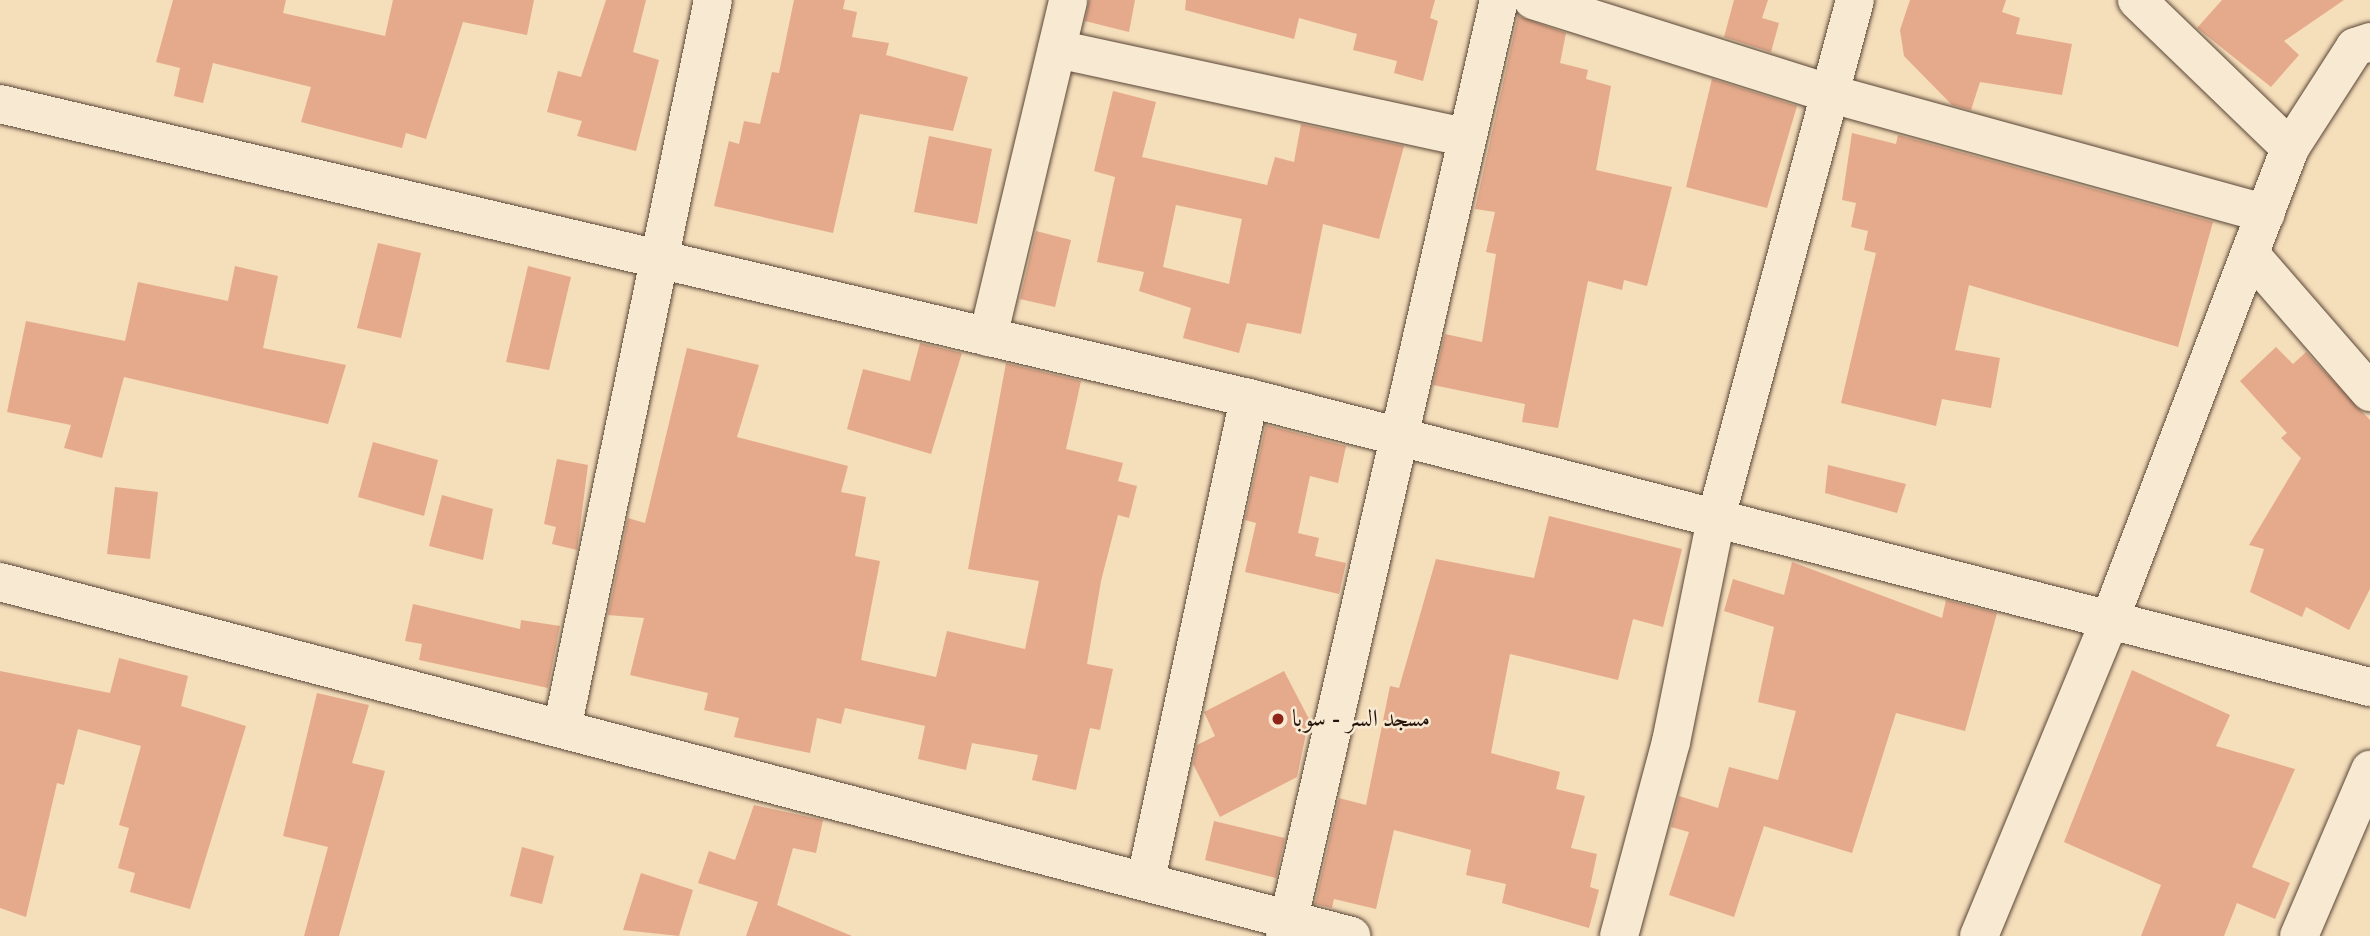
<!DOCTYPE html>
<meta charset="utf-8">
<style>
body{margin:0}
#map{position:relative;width:2370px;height:936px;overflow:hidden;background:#f5deba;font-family:"IM FELL Double Pica",Amiri,serif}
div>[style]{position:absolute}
.building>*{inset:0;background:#e5aa8c}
.roads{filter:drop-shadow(0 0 2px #5a4638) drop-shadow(0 0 2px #5a4638)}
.street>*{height:38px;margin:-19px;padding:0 19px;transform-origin:19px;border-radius:19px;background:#f8ead2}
.dots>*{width:19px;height:19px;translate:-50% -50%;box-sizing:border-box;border:4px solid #f8ead2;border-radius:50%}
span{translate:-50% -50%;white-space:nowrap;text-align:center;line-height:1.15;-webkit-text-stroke:5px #f8ead2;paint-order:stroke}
.poi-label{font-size:24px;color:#26140c}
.left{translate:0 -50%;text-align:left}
</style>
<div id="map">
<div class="building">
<div style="clip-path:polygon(173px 0,286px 0,283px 13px,385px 36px,393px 0,534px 0,527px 35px,463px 22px,426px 139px,406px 133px,402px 148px,301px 122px,311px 87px,213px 63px,203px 103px,174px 96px,180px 68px,156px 62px)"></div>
<div style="clip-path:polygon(606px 0,646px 0,633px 52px,659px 60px,636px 151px,577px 136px,582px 121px,547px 112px,558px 71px,581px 77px)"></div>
<div style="clip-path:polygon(794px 0,845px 0,843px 9px,857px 12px,852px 37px,889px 43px,886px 55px,968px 77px,953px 131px,860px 114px,833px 233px,714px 206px,729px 141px,739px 144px,744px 121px,760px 124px,772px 72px,779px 73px)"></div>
<div style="clip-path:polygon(1089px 0,1135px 0,1129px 32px,1085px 21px)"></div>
<div style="clip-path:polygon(1186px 0,1435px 0,1430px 18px,1438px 21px,1423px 81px,1394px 73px,1397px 61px,1353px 50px,1357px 34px,1299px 18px,1294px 39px,1185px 10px)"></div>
<div style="clip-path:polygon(1734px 0,1768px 0,1762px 18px,1779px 23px,1771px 52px,1724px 37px)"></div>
<div style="clip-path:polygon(1910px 0,2006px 0,2002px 12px,2020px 18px,2016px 34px,2072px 44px,2062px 95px,1980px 82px,1971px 110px,1952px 105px,1904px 56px,1900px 30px)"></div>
<div style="clip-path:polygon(2222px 0,2344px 0,2284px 41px,2299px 55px,2271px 87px,2197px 28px)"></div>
<div style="clip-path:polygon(1518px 16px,1566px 33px,1560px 63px,1588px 70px,1586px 79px,1611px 86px,1596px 170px,1672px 187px,1647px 286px,1624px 280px,1622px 290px,1588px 281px,1558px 428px,1522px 422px,1525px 404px,1433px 385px,1445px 334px,1482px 342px,1496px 254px,1486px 252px,1495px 212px,1475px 209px)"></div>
<div style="clip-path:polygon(1712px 79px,1797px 106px,1767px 208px,1686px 187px)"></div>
<div style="clip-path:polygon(evenodd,1113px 91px,1156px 102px,1142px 157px,1267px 185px,1275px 157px,1294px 162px,1301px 124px,1404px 146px,1379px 239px,1323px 224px,1301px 334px,1247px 323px,1239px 353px,1183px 338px,1191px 308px,1139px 291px,1144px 272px,1097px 262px,1115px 177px,1094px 171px,1113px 91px,1176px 205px,1242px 219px,1229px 284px,1163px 267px,1176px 205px)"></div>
<div style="clip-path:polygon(1852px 133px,1896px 144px,1898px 135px,2213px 222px,2178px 347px,1969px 285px,1955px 350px,2000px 358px,1991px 408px,1942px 399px,1936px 426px,1841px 403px,1876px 253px,1864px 250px,1868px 231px,1851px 227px,1856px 203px,1842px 200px)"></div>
<div style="clip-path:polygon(929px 136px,992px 149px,977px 224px,914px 212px)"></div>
<div style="clip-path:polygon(1036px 231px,1071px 240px,1055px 307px,1020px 299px)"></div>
<div style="clip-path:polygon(378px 243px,421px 253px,401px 338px,357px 328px)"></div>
<div style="clip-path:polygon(235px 266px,278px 276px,263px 348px,346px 365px,328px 424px,124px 377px,102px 458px,64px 448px,71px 425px,7px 412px,26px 321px,125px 341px,138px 282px,228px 301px)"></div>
<div style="clip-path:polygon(528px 266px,571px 277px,549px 370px,506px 362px)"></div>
<div style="clip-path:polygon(920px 343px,962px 353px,931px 454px,847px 429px,863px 369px,910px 381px)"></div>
<div style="clip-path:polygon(2276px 347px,2293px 364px,2306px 352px,2370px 420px,2370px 589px,2349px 630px,2306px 607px,2302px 617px,2250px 592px,2264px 549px,2249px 545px,2301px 458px,2281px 438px,2287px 433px,2240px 381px)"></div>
<div style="clip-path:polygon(687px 348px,759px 365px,737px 437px,848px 466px,841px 492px,866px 497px,855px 556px,880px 561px,861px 660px,936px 677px,947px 631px,1025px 649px,1039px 581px,968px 569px,1006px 363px,1081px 381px,1066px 449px,1123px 463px,1118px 481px,1137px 486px,1129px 518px,1118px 515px,1101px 581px,1087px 664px,1113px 669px,1100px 730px,1090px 728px,1076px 790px,1032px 780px,1038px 755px,972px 743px,966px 770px,918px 759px,925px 726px,845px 708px,841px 724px,817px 718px,810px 753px,734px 737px,739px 718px,704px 710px,708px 693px,630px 675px,644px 618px,608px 615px,628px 518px,645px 523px)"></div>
<div style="clip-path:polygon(1266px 425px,1346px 446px,1338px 483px,1310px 476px,1298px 533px,1319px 538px,1315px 556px,1346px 563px,1339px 594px,1245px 572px,1256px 523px,1245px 520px)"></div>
<div style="clip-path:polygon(373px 442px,438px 460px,424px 516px,358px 497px)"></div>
<div style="clip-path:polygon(557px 459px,588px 465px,577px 550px,552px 544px,556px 527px,544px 524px)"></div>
<div style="clip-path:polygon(1828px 465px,1906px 484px,1897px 513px,1825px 493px)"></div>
<div style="clip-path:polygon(115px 487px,158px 492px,150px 559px,107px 554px)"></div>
<div style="clip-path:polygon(442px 495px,493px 509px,483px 560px,429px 546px)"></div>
<div style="clip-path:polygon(1549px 516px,1682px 549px,1663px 627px,1633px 619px,1618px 680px,1510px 654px,1491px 753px,1560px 772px,1556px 789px,1585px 796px,1571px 848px,1597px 854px,1590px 887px,1599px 890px,1589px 928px,1502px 903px,1506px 884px,1466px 875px,1471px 850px,1394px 830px,1376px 909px,1334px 899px,1332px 908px,1315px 904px,1339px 798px,1366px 805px,1390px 686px,1399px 688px,1436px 559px,1534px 578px)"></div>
<div style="clip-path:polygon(1792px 562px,1942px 618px,1946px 600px,1997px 613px,1965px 731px,1896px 713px,1852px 853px,1764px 826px,1734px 917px,1669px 895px,1689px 832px,1671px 827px,1679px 796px,1718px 808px,1729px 767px,1778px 780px,1796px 711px,1758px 702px,1774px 627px,1724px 611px,1733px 579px,1784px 595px)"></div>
<div style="clip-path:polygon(413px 604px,520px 629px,521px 620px,560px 626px,548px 688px,419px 660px,422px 644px,405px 641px)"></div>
<div style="clip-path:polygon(119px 658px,188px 676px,181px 706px,246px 726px,190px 909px,130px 892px,135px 873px,118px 868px,129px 828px,119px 825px,141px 746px,78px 729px,64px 785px,57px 783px,26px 917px,0 908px,0 671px,110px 693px)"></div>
<div style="clip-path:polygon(2132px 670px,2230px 715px,2216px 746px,2295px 769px,2252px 867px,2290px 883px,2275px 919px,2237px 903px,2224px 936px,2141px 936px,2161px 885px,2064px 842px)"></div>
<div style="clip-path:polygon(1284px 671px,1309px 719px,1297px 777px,1220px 817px,1193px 764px,1197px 745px,1215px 736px,1204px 712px)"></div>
<div style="clip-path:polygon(317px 693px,369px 705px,352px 763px,385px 771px,339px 936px,304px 936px,328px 847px,283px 836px)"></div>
<div style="clip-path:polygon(754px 805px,823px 820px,816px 853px,793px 848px,777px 905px,852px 936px,746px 936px,758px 902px,698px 883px,709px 851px,735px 860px)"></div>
<div style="clip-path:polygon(1214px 821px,1285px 838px,1276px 878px,1205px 860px)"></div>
<div style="clip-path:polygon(522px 847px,554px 856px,542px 904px,510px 896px)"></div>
<div style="clip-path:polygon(641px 873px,693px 890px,679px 936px,623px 930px)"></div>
</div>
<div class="roads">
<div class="street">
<div style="left:1533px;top:0;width:309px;rotate:17.5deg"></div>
<div style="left:1828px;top:93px;width:454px;rotate:15.4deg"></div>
<div style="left:2137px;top:0;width:213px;rotate:44deg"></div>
<div style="left:1057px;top:49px;width:417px;rotate:12.2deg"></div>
<div style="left:0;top:104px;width:1283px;rotate:13.25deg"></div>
<div style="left:1249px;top:398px;width:1158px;rotate:14.46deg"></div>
<div style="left:2250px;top:254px;width:183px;rotate:49deg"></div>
<div style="left:988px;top:337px;width:346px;rotate:-76.6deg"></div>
<div style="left:0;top:582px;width:1397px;rotate:14.68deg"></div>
<div style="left:562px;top:729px;width:744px;rotate:-78.3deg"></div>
<div style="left:1146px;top:879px;width:492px;rotate:-77.9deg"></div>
<div style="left:1285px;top:936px;width:960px;rotate:-77.12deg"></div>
<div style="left:1619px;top:936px;width:201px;rotate:-75deg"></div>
<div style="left:1671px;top:742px;width:233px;rotate:-78.6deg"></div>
<div style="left:1717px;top:514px;width:532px;rotate:-74.97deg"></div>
<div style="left:1979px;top:936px;width:343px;rotate:-67.5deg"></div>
<div style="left:2110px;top:619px;width:504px;rotate:-69.08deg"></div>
<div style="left:2290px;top:148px;width:120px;rotate:-57.2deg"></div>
<div style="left:2355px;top:47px;width:16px;rotate:-18deg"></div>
<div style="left:2299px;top:936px;width:181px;rotate:-66.8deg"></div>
</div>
</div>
<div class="dots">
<div style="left:1278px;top:719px;background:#8f2418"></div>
</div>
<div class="poi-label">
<span class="left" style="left:1292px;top:719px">مسجد السر - سوبا</span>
</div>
</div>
